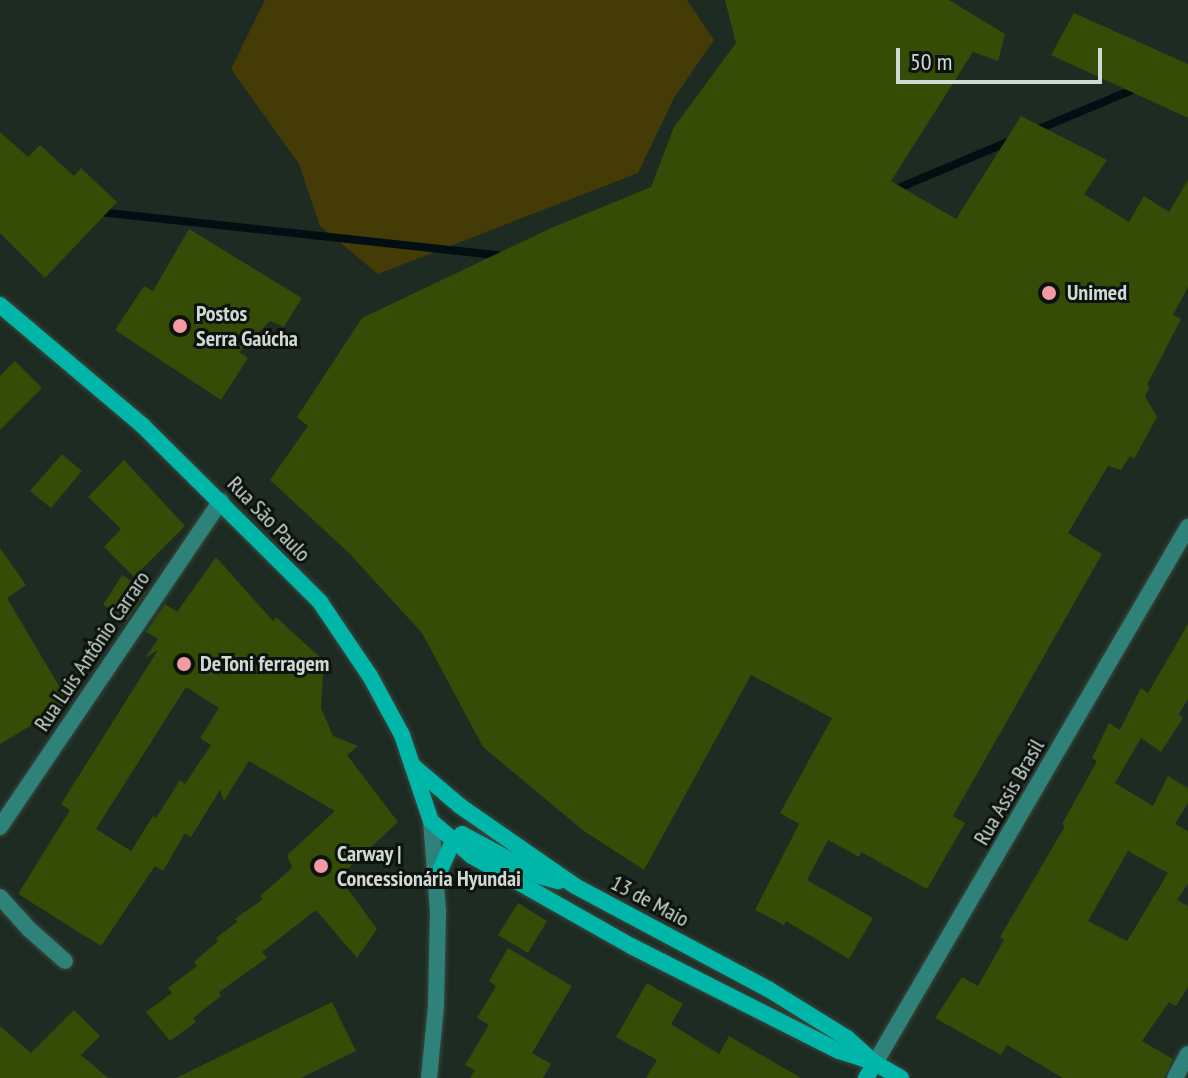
<!DOCTYPE html>
<meta charset="utf-8">
<style>
body{margin:0}
#map{position:relative;width:1188px;height:1078px;overflow:hidden;background:#1d2b22;font-family:"PT Sans Narrow",sans-serif}
div>[style]{position:absolute}
.green>*{inset:0;background:#443b07}
.stream>*{height:8px;margin:-4px;padding:0 4px;transform-origin:4px;border-radius:4px;background:#010e12}
.building>*{inset:0;background:#344c06}
.roads{filter:drop-shadow(0 0 2px #3a473e) drop-shadow(0 0 2px #3a473e)}
.minor>*{height:16px;margin:-8px;padding:0 8px;transform-origin:8px;border-radius:8px;background:#2e827a}
.tertiary>*{height:16px;margin:-8px;padding:0 8px;transform-origin:8px;border-radius:8px;background:#2e827a}
.secondary>*{height:16px;margin:-8px;padding:0 8px;transform-origin:8px;border-radius:8px;background:#00b6a9}
.dots>*{width:22px;height:22px;translate:-50% -50%;box-sizing:border-box;border:4px solid #0c120e;border-radius:50%}
span{translate:-50% -50%;white-space:nowrap;text-align:center;line-height:1.15;-webkit-text-stroke:6px #0c120e;paint-order:stroke}
.poi-label{font-size:22px;color:#d0d9d3;font-weight:700}
.left{translate:0 -50%;text-align:left}
.street-label{font-size:22px;color:#d0d9d3}
.scale{position:absolute;left:896px;top:48px;width:206px;height:36px;box-sizing:border-box;border:4px solid #d0d9d3;border-top:0;padding-left:10px;font-size:24px;line-height:28px;white-space:nowrap;color:#d0d9d3;-webkit-text-stroke:6px #0c120e;paint-order:stroke}
</style>
<div id="map">
<div class="green">
<div style="clip-path:polygon(265px 0,687px 0,714px 40px,674px 98px,638px 173px,378px 274px,320px 226px,299px 164px,231px 69px)"></div>
</div>
<div class="stream">
<div style="left:1034px;top:131px;width:114px;rotate:-22.7deg"></div>
<div style="left:894px;top:190px;width:126px;rotate:-22.9deg"></div>
<div style="left:99px;top:212px;width:406px;rotate:6.2deg"></div>
</div>
<div class="building">
<div style="clip-path:polygon(725px 0,949px 0,1005px 34px,998px 61px,973px 52px,891px 181px,956px 219px,1021px 116px,1107px 160px,1084px 194px,1129px 222px,1144px 196px,1169px 212px,1188px 180px,1188px 287px,1173px 315px,1181px 319px,1147px 385px,1150px 387px,1145px 396px,1157px 417px,1134px 459px,1130px 456px,1121px 470px,1108px 466px,1068px 533px,1102px 554px,953px 816px,965px 823px,927px 889px,861px 852px,859px 857px,828px 840px,807px 880px,873px 918px,849px 959px,786px 921px,784px 925px,755px 910px,799px 824px,780px 813px,832px 718px,751px 675px,644px 870px,584px 831px,483px 747px,422px 633px,349px 553px,270px 480px,308px 426px,297px 417px,362px 318px,549px 229px,651px 187px,674px 127px,736px 43px)"></div>
<div style="clip-path:polygon(1074px 13px,1188px 64px,1188px 118px,1051px 55px)"></div>
<div style="clip-path:polygon(0 132px,28px 157px,40px 145px,74px 176px,81px 168px,117px 202px,45px 278px,0 233px)"></div>
<div style="clip-path:polygon(189px 229px,302px 298px,284px 327px,270px 321px,239px 352px,248px 358px,221px 400px,115px 330px,144px 286px,153px 291px)"></div>
<div style="clip-path:polygon(15px 361px,42px 388px,0 430px,0 376px)"></div>
<div style="clip-path:polygon(62px 454px,82px 471px,51px 508px,30px 491px)"></div>
<div style="clip-path:polygon(124px 460px,185px 526px,134px 577px,104px 547px,121px 529px,88px 497px)"></div>
<div style="clip-path:polygon(0 548px,26px 585px,7px 598px,69px 703px,0 744px)"></div>
<div style="clip-path:polygon(evenodd,216px 557px,273px 621px,276px 617px,324px 661px,321px 708px,333px 736px,358px 746px,347px 755px,398px 822px,339px 877px,377px 929px,357px 958px,316px 910px,262px 952px,267px 958px,219px 992px,221px 996px,193px 1018px,196px 1022px,170px 1041px,146px 1012px,172px 993px,168px 988px,197px 966px,194px 962px,218px 941px,216px 938px,237px 922px,235px 919px,263px 899px,260px 896px,292px 868px,287px 855px,335px 811px,249px 761px,224px 801px,220px 790px,191px 837px,185px 833px,163px 871px,155px 866px,101px 946px,18px 894px,70px 810px,61px 804px,158px 650px,145px 658px,158px 639px,146px 632px,165px 604px,177px 612px,216px 557px,186px 687px,219px 708px,200px 738px,211px 745px,185px 784px,180px 780px,156px 818px,153px 816px,131px 851px,96px 829px,186px 687px)"></div>
<div style="clip-path:polygon(122px 575px,146px 591px,127px 620px,103px 605px)"></div>
<div style="clip-path:polygon(evenodd,1188px 624px,1188px 699px,1179px 714px,1183px 718px,1161px 752px,1141px 738px,1115px 783px,1153px 806px,1168px 776px,1188px 788px,1188px 803px,1175px 824px,1188px 831px,1188px 884px,1177px 900px,1188px 906px,1188px 987px,1176px 1006px,1169px 1002px,1142px 1041px,1173px 1059px,1164px 1078px,1063px 1078px,1007px 1045px,1001px 1055px,935px 1018px,962px 977px,978px 986px,1004px 940px,1000px 937px,1065px 826px,1062px 824px,1097px 761px,1092px 758px,1109px 723px,1120px 730px,1141px 688px,1148px 693px,1188px 624px,1128px 851px,1168px 873px,1127px 941px,1088px 921px,1128px 851px)"></div>
<div style="clip-path:polygon(518px 903px,547px 921px,528px 953px,498px 935px)"></div>
<div style="clip-path:polygon(508px 948px,572px 986px,532px 1053px,551px 1064px,543px 1078px,470px 1078px,475px 1070px,465px 1065px,489px 1025px,477px 1018px,496px 986px,489px 981px)"></div>
<div style="clip-path:polygon(647px 983px,683px 1004px,671px 1024px,719px 1054px,729px 1036px,801px 1078px,646px 1078px,657px 1060px,616px 1037px)"></div>
<div style="clip-path:polygon(332px 1002px,356px 1051px,301px 1078px,176px 1078px)"></div>
<div style="clip-path:polygon(74px 1010px,100px 1036px,81px 1055px,108px 1078px,0 1078px,0 1026px,31px 1053px)"></div>
</div>
<div class="roads">
<div class="minor">
<div style="left:0;top:827px;width:394px;rotate:-55.9deg"></div>
<div style="left:0;top:897px;width:43px;rotate:47.8deg"></div>
<div style="left:29px;top:929px;width:48px;rotate:41.6deg"></div>
<div style="left:1175px;top:1078px;width:27px;rotate:-62deg"></div>
</div>
<div class="tertiary">
<div style="left:875px;top:1063px;width:621px;rotate:-59.72deg"></div>
<div style="left:429px;top:1078px;width:72px;rotate:-84.4deg"></div>
<div style="left:436px;top:1006px;width:95px;rotate:-88.8deg"></div>
<div style="left:438px;top:911px;width:90px;rotate:-94.4deg"></div>
</div>
<div class="secondary">
<div style="left:0;top:305px;width:187px;rotate:40.2deg"></div>
<div style="left:143px;top:426px;width:250px;rotate:44.8deg"></div>
<div style="left:320px;top:602px;width:89px;rotate:56deg"></div>
<div style="left:370px;top:676px;width:67px;rotate:61.5deg"></div>
<div style="left:402px;top:735px;width:91px;rotate:71.4deg"></div>
<div style="left:431px;top:821px;width:54px;rotate:40.5deg"></div>
<div style="left:472px;top:856px;width:183px;rotate:29.5deg"></div>
<div style="left:631px;top:946px;width:233px;rotate:26.8deg"></div>
<div style="left:839px;top:1051px;width:38px;rotate:18deg"></div>
<div style="left:412px;top:765px;width:63px;rotate:40.5deg"></div>
<div style="left:460px;top:806px;width:140px;rotate:34.8deg"></div>
<div style="left:575px;top:886px;width:219px;rotate:28.1deg"></div>
<div style="left:768px;top:989px;width:93px;rotate:31.8deg"></div>
<div style="left:847px;top:1038px;width:38px;rotate:42deg"></div>
<div style="left:875px;top:1063px;width:30px;rotate:30deg"></div>
<div style="left:437px;top:877px;width:34px;rotate:-66deg"></div>
<div style="left:451px;top:846px;width:16px;rotate:-47deg"></div>
<div style="left:462px;top:834px;width:89px;rotate:28.3deg"></div>
<div style="left:540px;top:876px;width:19px;rotate:16deg"></div>
<div style="left:866px;top:1078px;width:17px;rotate:-59deg"></div>
</div>
</div>
<div class="dots">
<div style="left:1049px;top:293px;background:#f49aa5"></div>
<div style="left:180px;top:326px;background:#f49aa5"></div>
<div style="left:184px;top:664px;background:#f49aa5"></div>
<div style="left:321px;top:866px;background:#f49aa5"></div>
</div>
<div class="poi-label">
<span class="left" style="left:1067px;top:293px">Unimed</span>
<span class="left" style="left:196px;top:326px">Postos<br>Serra Gaúcha</span>
<span class="left" style="left:200px;top:664px">DeToni ferragem</span>
<span class="left" style="left:337px;top:866px">Carway |<br>Concessionária Hyundai</span>
</div>
<div class="street-label">
<span style="left:269px;top:519px;rotate:46deg">Rua São Paulo</span>
<span style="left:92px;top:651px;rotate:-56deg">Rua Luis Antônio Carraro</span>
<span style="left:1009px;top:792px;rotate:-60deg">Rua Assis Brasil</span>
<span style="left:650px;top:901px;rotate:28deg">13 de Maio</span>
</div>
<div class="scale">50 m</div>
</div>
